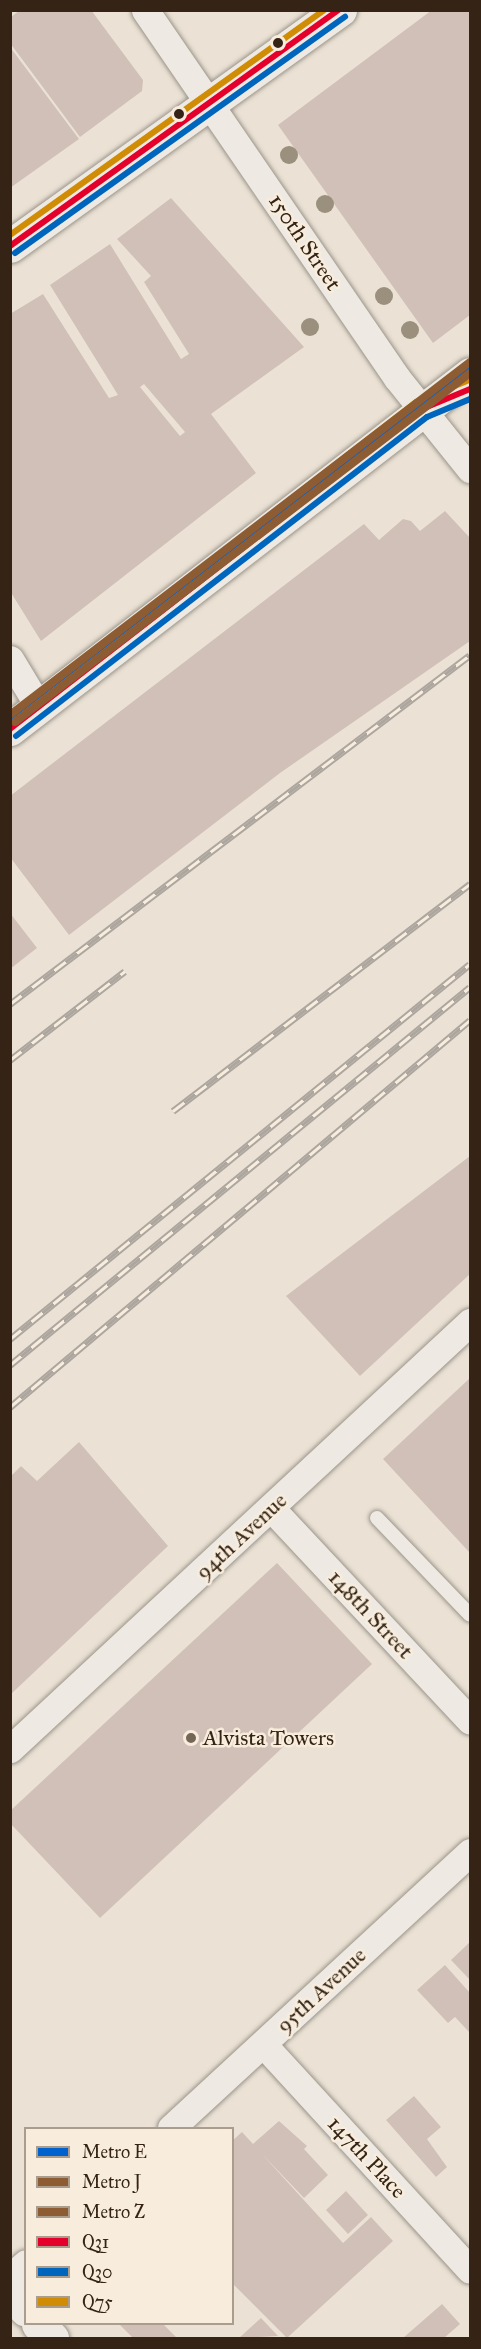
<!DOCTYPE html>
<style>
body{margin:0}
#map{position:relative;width:481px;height:2349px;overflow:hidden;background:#ebe2d5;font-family:"IM FELL Great Primer",serif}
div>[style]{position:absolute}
.building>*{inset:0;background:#d1c0b7}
.roads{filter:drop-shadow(0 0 2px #9b948a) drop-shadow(0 0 2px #9b948a)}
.service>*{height:14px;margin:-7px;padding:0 7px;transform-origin:7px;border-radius:7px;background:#eeeae3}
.minor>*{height:27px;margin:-13.5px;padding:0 13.5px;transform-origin:13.5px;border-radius:13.5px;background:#eeeae3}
.tertiary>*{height:33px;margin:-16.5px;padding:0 16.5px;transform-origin:16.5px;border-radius:16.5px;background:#eeeae3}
.secondary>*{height:33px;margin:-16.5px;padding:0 16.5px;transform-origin:16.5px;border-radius:16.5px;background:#eeeae3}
.rail>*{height:7px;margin-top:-3.5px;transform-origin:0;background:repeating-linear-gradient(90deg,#f8eddd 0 14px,#aca69f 0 28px);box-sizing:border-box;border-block:2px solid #aca69f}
.bus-1>*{height:6px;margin:-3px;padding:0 3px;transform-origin:3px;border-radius:3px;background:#e4002b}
.bus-2>*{height:6px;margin:-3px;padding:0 3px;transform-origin:3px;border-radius:3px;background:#0065bd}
.bus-3>*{height:6px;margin:-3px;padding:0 3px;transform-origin:3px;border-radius:3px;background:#d08c04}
.metro-1>*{height:8px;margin:-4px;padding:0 4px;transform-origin:4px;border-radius:4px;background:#0062cf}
.metro-2>*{height:8px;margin:-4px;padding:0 4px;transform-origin:4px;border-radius:4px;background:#8e5c33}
.metro-3>*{height:8px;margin:-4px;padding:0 4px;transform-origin:4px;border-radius:4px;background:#8e5c33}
.trees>*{width:18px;height:18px;margin:-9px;border-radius:50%;background:#9a907d}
.dots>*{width:16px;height:16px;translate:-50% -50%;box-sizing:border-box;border:3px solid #f8eddd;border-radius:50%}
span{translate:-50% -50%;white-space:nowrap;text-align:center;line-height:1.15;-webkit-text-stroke:5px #f8eddd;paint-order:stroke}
.street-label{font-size:22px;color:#352415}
.poi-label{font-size:22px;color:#352415}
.left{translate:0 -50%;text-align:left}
.frame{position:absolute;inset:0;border:12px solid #352415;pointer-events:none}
.legend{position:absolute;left:24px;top:2127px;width:210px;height:198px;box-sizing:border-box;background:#f8eddd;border:2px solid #aa9d8d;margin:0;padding:8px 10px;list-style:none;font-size:18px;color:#352415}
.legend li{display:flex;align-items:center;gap:12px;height:30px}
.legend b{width:30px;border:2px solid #aa9d8d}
</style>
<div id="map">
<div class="building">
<div style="clip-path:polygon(20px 10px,91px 10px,143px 80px,142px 91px,80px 137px,10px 43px,10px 18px)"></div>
<div style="clip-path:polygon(432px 10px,470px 10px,470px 315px,433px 343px,278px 125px)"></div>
<div style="clip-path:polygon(10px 47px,79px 139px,10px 188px)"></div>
<div style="clip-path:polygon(evenodd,171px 198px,304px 347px,211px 414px,256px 473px,41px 641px,10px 591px,10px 314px,43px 294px,109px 398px,118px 395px,50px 285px,110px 244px,181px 359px,189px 354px,144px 282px,151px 276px,117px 239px,171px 198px,144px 384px,185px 432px,180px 436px,140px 387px,144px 384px)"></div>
<div style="clip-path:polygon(445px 511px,470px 538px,470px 641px,280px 773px,69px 935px,10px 857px,10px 796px,364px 524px,379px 540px,403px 519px,411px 521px,420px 531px)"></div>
<div style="clip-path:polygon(10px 913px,37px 948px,10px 969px)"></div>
<div style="clip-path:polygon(470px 1156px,470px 1274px,360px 1376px,286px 1296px)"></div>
<div style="clip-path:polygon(470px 1378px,470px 1553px,383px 1459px)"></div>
<div style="clip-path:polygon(79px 1442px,168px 1546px,10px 1695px,10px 1477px,21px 1466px,37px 1481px)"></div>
<div style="clip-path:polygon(277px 1563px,372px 1664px,100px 1918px,10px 1823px,10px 1811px)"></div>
<div style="clip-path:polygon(470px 1942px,470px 1980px,451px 1960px)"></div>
<div style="clip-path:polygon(445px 1965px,470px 1993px,470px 2033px,455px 2017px,448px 2023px,417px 1990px)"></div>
<div style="clip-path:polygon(414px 2096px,441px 2127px,427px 2139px,447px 2167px,436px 2177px,386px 2120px)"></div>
<div style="clip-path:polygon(279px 2121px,307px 2146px,304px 2149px,328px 2175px,304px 2198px,261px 2153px,343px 2243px,371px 2217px,393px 2241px,287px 2338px,232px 2283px,232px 2141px,242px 2132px,253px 2144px)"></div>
<div style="clip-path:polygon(346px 2191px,368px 2215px,348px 2234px,326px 2210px)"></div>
<div style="clip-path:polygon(442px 2304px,460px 2324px,444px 2338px,403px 2338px)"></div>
<div style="clip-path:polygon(261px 2318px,278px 2336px,239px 2338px)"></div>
<div style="clip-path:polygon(119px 2324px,163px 2324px,177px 2338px,133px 2338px)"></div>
</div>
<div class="roads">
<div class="service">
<div style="left:377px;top:1518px;width:134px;rotate:46.2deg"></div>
</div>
<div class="minor">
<div style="left:145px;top:10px;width:446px;rotate:55.6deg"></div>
<div style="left:397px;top:378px;width:117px;rotate:51.3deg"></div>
<div style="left:10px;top:659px;width:56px;rotate:58.9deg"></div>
<div style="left:271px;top:1508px;width:291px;rotate:46.9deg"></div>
<div style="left:10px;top:1749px;width:628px;rotate:-42.87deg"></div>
<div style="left:263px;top:2044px;width:306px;rotate:47.5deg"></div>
<div style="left:171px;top:2128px;width:407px;rotate:-42.7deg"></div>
<div style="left:10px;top:2277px;width:21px;rotate:-41deg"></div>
</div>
<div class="tertiary">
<div style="left:10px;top:729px;width:581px;rotate:-37.66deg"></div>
</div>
<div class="secondary">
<div style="left:10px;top:246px;width:406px;rotate:-35.6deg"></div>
<div style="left:10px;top:2293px;width:23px;rotate:47deg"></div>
<div style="left:38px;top:2324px;width:20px;rotate:45deg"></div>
</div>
</div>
<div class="rail">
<div style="left:10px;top:1004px;width:577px;rotate:-37.19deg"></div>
<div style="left:10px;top:1060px;width:145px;rotate:-37.7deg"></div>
<div style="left:173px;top:1111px;width:374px;rotate:-37.4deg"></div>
<div style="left:10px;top:1339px;width:593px;rotate:-39.19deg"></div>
<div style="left:10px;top:1365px;width:595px;rotate:-39.41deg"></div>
<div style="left:10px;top:1407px;width:601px;rotate:-40.07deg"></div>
</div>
<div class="bus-1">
<div style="left:10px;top:246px;width:405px;rotate:-35.7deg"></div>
<div style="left:10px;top:729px;width:522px;rotate:-37.84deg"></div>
<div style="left:422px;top:409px;width:52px;rotate:-22.6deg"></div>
</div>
<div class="bus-2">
<div style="left:15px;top:253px;width:406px;rotate:-35.6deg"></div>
<div style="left:16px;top:736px;width:520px;rotate:-37.82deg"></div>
<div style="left:427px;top:417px;width:47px;rotate:-22.7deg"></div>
</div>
<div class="bus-3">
<div style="left:10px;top:235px;width:386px;rotate:-35.6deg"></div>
<div style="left:10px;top:717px;width:514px;rotate:-37.81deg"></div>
<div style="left:416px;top:402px;width:55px;rotate:-22.4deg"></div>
</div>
<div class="metro-1">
<div style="left:10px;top:716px;width:579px;rotate:-37.42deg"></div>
</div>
<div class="metro-2">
<div style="left:10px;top:715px;width:580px;rotate:-37.5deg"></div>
</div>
<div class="metro-3">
<div style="left:15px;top:722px;width:573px;rotate:-37.49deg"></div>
</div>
<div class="trees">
<div style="left:289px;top:155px"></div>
<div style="left:325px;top:204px"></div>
<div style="left:384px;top:296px"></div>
<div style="left:310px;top:327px"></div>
<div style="left:410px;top:330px"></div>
</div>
<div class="dots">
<div style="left:278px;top:43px;background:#352415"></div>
<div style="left:179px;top:114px;background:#352415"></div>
<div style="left:191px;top:1738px;background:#756658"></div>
</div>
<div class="street-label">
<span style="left:305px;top:242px;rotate:56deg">150th Street</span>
<span style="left:241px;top:1536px;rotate:-43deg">94th Avenue</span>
<span style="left:371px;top:1614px;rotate:47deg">148th Street</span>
<span style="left:321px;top:1990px;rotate:-43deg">95th Avenue</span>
<span style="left:367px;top:2157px;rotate:47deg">147th Place</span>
</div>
<div class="poi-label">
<span class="left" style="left:203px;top:1738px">Alvista Towers</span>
</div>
<div class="frame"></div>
<ul class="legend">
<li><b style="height:8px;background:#0062cf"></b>Metro E</li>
<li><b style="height:8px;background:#8e5c33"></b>Metro J</li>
<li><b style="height:8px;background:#8e5c33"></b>Metro Z</li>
<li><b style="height:8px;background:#e4002b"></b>Q31</li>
<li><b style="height:8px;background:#0065bd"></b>Q30</li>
<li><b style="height:8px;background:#d08c04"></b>Q75</li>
</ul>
</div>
